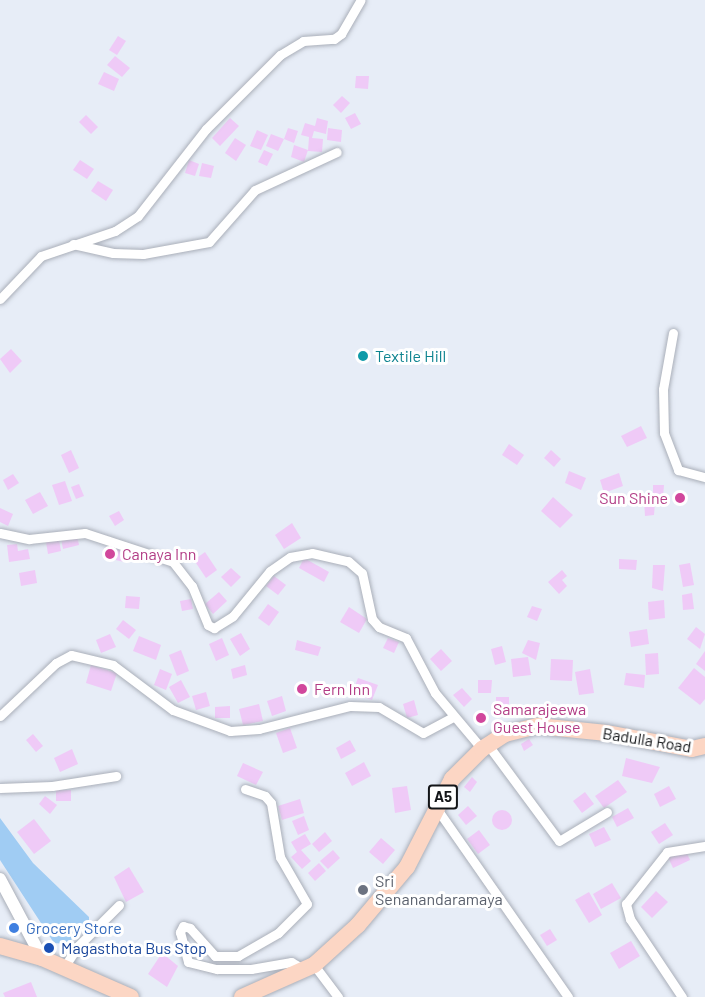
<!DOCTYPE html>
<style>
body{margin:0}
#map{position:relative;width:705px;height:997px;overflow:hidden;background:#e7edf7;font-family:Barlow,sans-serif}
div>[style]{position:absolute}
.water>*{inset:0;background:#a0ccf3}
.building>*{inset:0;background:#efcaf7}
.round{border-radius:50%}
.roads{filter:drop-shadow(0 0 2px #aaafb9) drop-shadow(0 0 2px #aaafb9)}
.minor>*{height:9px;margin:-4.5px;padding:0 4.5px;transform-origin:4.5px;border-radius:4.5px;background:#fff}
.tertiary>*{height:12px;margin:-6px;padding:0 6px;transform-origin:6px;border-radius:6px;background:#fff}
.trunk>*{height:16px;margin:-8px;padding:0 8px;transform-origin:8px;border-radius:8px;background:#fcd6c4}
.dots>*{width:16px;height:16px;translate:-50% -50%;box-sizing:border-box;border:3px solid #fff;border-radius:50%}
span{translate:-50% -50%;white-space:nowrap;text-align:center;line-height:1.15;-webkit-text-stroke:6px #fff;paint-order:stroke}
.shield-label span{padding:2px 4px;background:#fff;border:2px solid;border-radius:4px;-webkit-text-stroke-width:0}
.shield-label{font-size:15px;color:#131518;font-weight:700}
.culture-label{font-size:16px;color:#0d838f}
.left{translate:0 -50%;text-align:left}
.hotel-label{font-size:16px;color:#b23c85}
.right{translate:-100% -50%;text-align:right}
.street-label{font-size:16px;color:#131518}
.worship-label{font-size:16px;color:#5b616d}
.shop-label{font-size:16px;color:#366cbe}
.transit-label{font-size:16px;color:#164399}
</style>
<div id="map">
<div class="water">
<div style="clip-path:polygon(0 818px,33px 863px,89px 917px,89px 922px,67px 944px,54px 943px,0 860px)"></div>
</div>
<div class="building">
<div style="clip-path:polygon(118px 36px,126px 41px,117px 55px,109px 50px)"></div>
<div style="clip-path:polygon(115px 56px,130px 68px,122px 77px,107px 65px)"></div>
<div style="clip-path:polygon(104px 72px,119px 79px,114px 91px,98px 84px)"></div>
<div style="clip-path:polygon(356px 76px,369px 76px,368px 89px,355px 88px)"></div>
<div style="clip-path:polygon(342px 96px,350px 103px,341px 113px,333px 105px)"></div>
<div style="clip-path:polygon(355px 113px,361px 124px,351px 129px,345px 118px)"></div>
<div style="clip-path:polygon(86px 115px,98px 127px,91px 134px,79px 122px)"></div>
<div style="clip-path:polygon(230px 118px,239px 126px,220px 146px,212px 138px)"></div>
<div style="clip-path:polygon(317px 118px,328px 121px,326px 134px,314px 131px,312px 138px,323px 139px,322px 152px,308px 151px,309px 137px,301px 135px,305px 123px,315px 126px)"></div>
<div style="clip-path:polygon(288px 128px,298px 131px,294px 143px,284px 139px,278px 151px,266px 146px,271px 134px,284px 139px)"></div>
<div style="clip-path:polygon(328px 128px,342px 130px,341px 142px,327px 140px)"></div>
<div style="clip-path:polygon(257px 130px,268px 135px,261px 150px,250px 146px)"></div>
<div style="clip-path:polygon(235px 138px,246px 145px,236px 161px,225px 153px)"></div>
<div style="clip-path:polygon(294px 145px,308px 150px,304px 162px,291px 157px)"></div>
<div style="clip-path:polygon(264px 150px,273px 154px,267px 166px,258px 162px)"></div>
<div style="clip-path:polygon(80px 160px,94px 169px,87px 179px,73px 170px)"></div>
<div style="clip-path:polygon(189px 160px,199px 164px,195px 176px,185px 173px)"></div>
<div style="clip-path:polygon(202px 163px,214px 166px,211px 178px,199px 176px)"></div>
<div style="clip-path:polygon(98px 181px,113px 190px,106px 201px,91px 191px)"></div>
<div style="clip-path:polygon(11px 349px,22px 361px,10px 373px,0 359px)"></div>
<div style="clip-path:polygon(641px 426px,647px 438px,627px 447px,621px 436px)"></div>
<div style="clip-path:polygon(509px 444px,524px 455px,517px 465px,502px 455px)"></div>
<div style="clip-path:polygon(71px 450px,79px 468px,69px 473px,61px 455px)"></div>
<div style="clip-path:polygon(551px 450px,561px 459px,554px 467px,544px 458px)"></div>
<div style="clip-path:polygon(569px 471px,586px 478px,581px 490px,565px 483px)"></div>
<div style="clip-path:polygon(619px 473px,623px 486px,604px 493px,600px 480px)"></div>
<div style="clip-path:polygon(13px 474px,19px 483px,8px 490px,3px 480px)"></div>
<div style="clip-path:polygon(65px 481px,72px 501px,59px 505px,52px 485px)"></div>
<div style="clip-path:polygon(79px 484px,84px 496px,76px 499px,71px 487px)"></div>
<div style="clip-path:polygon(653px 485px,664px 485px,663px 497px,653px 496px)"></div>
<div style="clip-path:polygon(40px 492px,48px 506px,33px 514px,25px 500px)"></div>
<div style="clip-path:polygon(553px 497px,573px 515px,560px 528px,541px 511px)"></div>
<div style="clip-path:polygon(644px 501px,655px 503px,654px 515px,645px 516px)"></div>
<div style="clip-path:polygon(0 508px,13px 514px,8px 526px,0 522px)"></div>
<div style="clip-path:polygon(119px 511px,124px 520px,115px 526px,109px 516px)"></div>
<div style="clip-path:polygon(292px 523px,301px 538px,284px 549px,275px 535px)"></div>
<div style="clip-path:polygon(77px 535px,79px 545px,63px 549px,61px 538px)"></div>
<div style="clip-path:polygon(59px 539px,61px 551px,48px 554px,46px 542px)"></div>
<div style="clip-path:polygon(17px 544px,18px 551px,28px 549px,30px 559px,9px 562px,7px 545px)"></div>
<div style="clip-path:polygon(105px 547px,126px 551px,124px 562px,103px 557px)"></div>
<div style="clip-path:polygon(205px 552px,217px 570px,206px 578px,194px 560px)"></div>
<div style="clip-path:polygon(304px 558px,329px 572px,324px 582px,299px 568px)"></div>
<div style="clip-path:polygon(619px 559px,637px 560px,636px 570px,619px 569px)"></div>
<div style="clip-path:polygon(690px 563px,694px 585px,683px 587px,679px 565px)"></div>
<div style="clip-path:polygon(653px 565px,665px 565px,663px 591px,652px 588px)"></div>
<div style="clip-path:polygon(231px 568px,241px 577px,231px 587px,221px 577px)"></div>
<div style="clip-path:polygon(35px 570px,37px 583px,21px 586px,19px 573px)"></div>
<div style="clip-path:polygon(562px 570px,567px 576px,562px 580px,567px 586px,559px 594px,548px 582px)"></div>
<div style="clip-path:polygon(274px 576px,286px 585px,278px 595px,266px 586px)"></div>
<div style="clip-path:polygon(219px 592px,227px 601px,213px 614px,205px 604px)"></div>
<div style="clip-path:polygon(692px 593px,694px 609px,683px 610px,682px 595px)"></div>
<div style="clip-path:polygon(126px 596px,140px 597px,139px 609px,125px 608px)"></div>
<div style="clip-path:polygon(191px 599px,193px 609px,182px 611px,180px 601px)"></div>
<div style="clip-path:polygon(664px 600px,665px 618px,649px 620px,648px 602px)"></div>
<div style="clip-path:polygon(268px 604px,279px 612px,269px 626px,258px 618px)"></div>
<div style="clip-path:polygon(532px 606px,542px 609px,537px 621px,527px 617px)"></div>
<div style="clip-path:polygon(349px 607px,367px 619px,359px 633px,340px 622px)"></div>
<div style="clip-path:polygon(123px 620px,136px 630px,129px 639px,116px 629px)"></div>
<div style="clip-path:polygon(696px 627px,705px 634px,700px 649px,687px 639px)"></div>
<div style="clip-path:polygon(647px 629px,649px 644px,631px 647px,629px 632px)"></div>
<div style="clip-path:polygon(241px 633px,250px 649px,240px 656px,230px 639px)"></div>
<div style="clip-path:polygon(110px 634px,116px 647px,101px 653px,96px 640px)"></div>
<div style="clip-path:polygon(139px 636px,161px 645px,156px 660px,133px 651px)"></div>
<div style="clip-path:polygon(222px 638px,229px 655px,216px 661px,209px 644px)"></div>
<div style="clip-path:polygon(388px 638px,399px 642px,394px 653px,383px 648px)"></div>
<div style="clip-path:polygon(297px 640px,321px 647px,318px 656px,295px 650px)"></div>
<div style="clip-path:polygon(528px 640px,540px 643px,536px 660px,522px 653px)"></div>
<div style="clip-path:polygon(502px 646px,506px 662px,495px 665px,491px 649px)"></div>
<div style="clip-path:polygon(441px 649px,452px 661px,441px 671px,430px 659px)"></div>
<div style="clip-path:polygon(181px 650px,189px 671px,177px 676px,169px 655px)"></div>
<div style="clip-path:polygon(705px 651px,705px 671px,696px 664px)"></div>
<div style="clip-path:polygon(658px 653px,659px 674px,646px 675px,645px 654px)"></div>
<div style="clip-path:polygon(528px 657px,531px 675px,513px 677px,511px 659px)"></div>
<div style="clip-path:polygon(551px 659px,573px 660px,572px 681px,550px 680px)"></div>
<div style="clip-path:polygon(91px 665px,117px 673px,111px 691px,86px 683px)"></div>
<div style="clip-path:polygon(245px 665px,247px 675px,233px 679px,231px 669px)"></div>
<div style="clip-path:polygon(694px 668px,705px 677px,705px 699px,700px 705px,678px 688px)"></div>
<div style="clip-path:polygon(160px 669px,172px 674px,166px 690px,154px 685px)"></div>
<div style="clip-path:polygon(590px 669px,594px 693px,579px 695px,575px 672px)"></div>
<div style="clip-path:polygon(626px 673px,645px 675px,644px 688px,624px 685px)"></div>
<div style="clip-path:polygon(358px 678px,378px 685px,372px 700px,352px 693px)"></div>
<div style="clip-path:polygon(181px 680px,190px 697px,178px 703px,169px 687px)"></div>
<div style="clip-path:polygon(478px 680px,492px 680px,491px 693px,478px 693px)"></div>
<div style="clip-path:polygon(462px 688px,472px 699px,464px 707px,453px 695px)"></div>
<div style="clip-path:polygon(206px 692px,210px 706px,196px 710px,192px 696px)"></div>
<div style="clip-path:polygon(282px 696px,286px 711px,272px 716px,267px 701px)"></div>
<div style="clip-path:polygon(496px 697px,509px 697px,509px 712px,496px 712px)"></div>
<div style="clip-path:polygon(414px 700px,418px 715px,407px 718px,403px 704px)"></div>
<div style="clip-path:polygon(259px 704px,263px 721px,243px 725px,239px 709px)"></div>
<div style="clip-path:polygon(230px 706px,230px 718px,215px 718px,215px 707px)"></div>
<div style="clip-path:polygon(290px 728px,297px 748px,283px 753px,276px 733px)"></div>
<div style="clip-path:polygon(33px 734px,43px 746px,36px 752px,26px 740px)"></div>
<div style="clip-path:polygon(529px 739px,533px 745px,524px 751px,521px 744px)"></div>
<div style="clip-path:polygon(350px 740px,356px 751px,341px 759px,336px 748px)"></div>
<div style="clip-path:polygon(72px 749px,78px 764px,60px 772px,54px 758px)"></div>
<div style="clip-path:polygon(626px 758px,660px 767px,652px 783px,622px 776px)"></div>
<div style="clip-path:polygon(364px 762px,371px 776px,352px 786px,345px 773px)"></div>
<div style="clip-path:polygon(243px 763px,263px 772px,256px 785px,237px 776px)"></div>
<div style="clip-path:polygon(472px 777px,477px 782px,470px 792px,464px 787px)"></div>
<div style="clip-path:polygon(618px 780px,627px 792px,604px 808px,595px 796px)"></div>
<div style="clip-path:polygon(407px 786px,411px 810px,395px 813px,392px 788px)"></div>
<div style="clip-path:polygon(669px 786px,676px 799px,660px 807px,654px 794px)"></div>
<div style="clip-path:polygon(56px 790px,71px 790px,71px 801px,56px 801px)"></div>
<div style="clip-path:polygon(585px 792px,594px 804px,582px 813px,573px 801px)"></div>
<div style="clip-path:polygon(45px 796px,57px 805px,50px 814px,39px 804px)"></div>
<div style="clip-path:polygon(300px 799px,304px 813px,282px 820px,278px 806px)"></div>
<div style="clip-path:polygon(468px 806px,477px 816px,466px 825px,458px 815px)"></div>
<div style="clip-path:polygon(628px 808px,634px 818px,617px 827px,612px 817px)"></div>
<div class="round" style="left:492px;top:810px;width:20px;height:20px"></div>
<div style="clip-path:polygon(304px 816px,309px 830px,298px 835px,292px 821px)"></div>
<div style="clip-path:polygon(34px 819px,51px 841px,34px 854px,17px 832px)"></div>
<div style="clip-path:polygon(665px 823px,673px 835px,659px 844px,651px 832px)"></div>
<div style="clip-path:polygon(604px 827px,611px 840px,595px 847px,589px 834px)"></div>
<div style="clip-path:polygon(479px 830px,490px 845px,478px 854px,467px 839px)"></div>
<div style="clip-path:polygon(325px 832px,332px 841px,319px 852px,312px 844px)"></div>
<div style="clip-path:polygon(305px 834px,311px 844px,301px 850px,311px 861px,302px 869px,291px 857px,297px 852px,291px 842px)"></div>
<div style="clip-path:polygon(381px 838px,395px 850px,383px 864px,369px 852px)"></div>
<div style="clip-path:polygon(685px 849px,690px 860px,673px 868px,668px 857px)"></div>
<div style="clip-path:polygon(333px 850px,340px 858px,328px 869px,320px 861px)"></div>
<div style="clip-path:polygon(319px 863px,326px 871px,315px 881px,308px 873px)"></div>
<div style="clip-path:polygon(129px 867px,144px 892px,126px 902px,114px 877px)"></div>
<div style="clip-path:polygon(612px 883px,621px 898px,601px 909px,593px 894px)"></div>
<div style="clip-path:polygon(656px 891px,668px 902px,652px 918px,641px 907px)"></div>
<div style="clip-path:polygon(589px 892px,602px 915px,589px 923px,575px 900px)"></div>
<div style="clip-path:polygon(550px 929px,557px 940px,547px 946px,540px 935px)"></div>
<div style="clip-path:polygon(631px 941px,640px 956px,619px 969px,610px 953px)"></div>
<div style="clip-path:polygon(162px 953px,178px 966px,167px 987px,148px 974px)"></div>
<div style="clip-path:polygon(31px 982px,37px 997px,5px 997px,3px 993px)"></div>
</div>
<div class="roads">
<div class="minor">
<div style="left:73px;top:244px;width:41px;rotate:12.7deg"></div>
<div style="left:113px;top:253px;width:30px;rotate:2deg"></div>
<div style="left:143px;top:254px;width:67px;rotate:-10.3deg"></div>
<div style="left:209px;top:242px;width:69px;rotate:-48.5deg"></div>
<div style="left:255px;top:190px;width:90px;rotate:-24.9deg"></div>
<div style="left:0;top:299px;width:59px;rotate:-46.4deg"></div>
<div style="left:41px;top:256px;width:78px;rotate:-18.7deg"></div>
<div style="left:115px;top:231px;width:27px;rotate:-33deg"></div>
<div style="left:138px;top:216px;width:110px;rotate:-52deg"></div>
<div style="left:206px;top:129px;width:105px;rotate:-45deg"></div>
<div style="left:280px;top:55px;width:27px;rotate:-31deg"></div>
<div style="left:303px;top:41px;width:31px;rotate:-4deg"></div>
<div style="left:334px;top:39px;width:9px;rotate:-36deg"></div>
<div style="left:341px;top:34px;width:39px;rotate:-60deg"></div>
<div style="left:673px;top:333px;width:57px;rotate:100.1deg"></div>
<div style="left:663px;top:389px;width:44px;rotate:88.7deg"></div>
<div style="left:664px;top:433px;width:40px;rotate:69deg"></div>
<div style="left:678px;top:470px;width:28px;rotate:15deg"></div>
<div style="left:0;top:533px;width:30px;rotate:12deg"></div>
<div style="left:29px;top:539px;width:56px;rotate:-6.1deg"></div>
<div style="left:85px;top:533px;width:93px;rotate:18.2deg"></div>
<div style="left:173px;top:562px;width:31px;rotate:52deg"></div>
<div style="left:192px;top:586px;width:42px;rotate:67.7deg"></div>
<div style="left:208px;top:625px;width:7px;rotate:27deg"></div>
<div style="left:214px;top:628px;width:22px;rotate:-32deg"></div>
<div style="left:233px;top:616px;width:58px;rotate:-50.6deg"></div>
<div style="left:270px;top:571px;width:24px;rotate:-35deg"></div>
<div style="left:290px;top:557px;width:22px;rotate:-10deg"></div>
<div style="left:312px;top:553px;width:37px;rotate:13deg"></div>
<div style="left:348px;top:561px;width:18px;rotate:41deg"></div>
<div style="left:362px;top:573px;width:47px;rotate:77.7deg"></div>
<div style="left:372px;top:619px;width:11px;rotate:49deg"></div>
<div style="left:379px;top:627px;width:29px;rotate:22deg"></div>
<div style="left:406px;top:638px;width:62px;rotate:62.2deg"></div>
<div style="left:435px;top:693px;width:73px;rotate:50deg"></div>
<div style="left:0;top:716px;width:77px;rotate:-43.4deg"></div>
<div style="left:56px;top:663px;width:17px;rotate:-28deg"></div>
<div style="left:71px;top:655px;width:43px;rotate:13.4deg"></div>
<div style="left:113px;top:665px;width:75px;rotate:36.9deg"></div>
<div style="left:173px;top:710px;width:61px;rotate:20.2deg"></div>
<div style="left:230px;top:731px;width:29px;rotate:-4deg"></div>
<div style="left:259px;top:729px;width:94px;rotate:-14.2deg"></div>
<div style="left:350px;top:706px;width:29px;rotate:2deg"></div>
<div style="left:379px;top:707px;width:51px;rotate:30.6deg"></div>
<div style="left:423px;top:733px;width:34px;rotate:-28deg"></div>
<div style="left:488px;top:745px;width:119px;rotate:53.5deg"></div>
<div style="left:559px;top:841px;width:56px;rotate:-31.1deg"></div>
<div style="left:0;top:788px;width:52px;rotate:-2.2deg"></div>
<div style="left:52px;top:786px;width:65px;rotate:-8.9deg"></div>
<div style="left:245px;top:789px;width:21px;rotate:19deg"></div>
<div style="left:265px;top:796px;width:9px;rotate:49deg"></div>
<div style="left:271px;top:803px;width:55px;rotate:80.5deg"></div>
<div style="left:280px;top:857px;width:54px;rotate:60.1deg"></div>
<div style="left:307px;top:904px;width:41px;rotate:135deg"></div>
<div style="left:278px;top:933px;width:46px;rotate:150.1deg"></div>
<div style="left:238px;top:956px;width:23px;rotate:180deg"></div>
<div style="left:215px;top:956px;width:38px;rotate:-132deg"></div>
<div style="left:190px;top:928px;width:7px;rotate:-164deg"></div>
<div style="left:183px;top:926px;width:7px;rotate:117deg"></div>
<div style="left:180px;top:932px;width:31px;rotate:75deg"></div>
<div style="left:188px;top:962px;width:30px;rotate:14deg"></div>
<div style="left:217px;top:969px;width:34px"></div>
<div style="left:251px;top:969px;width:41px;rotate:-9.9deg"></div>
<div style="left:291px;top:962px;width:16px;rotate:30deg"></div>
<div style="left:437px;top:809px;width:229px;rotate:55.1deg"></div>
<div style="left:314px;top:965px;width:40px;rotate:53deg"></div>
<div style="left:64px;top:967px;width:25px;rotate:-56deg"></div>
<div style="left:78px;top:946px;width:58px;rotate:-45deg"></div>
<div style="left:682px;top:997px;width:94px;rotate:-123.7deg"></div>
<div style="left:630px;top:919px;width:16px;rotate:-105deg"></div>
<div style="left:626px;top:904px;width:66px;rotate:-51.7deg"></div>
<div style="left:667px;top:852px;width:38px;rotate:-9deg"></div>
</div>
<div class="tertiary">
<div style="left:0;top:879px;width:89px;rotate:62deg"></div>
</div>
<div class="trunk">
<div style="left:0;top:946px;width:44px;rotate:15.9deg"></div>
<div style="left:42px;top:958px;width:97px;rotate:23.7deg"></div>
<div style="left:242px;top:997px;width:79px;rotate:-24deg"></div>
<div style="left:314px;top:965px;width:59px;rotate:-42.3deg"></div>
<div style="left:358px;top:925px;width:76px;rotate:-49.8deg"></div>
<div style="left:407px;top:867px;width:99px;rotate:-62.9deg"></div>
<div style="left:452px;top:779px;width:42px;rotate:-45deg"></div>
<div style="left:482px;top:749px;width:27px;rotate:-33deg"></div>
<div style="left:505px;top:734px;width:34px;rotate:-14deg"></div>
<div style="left:538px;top:726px;width:69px;rotate:5.8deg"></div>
<div style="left:607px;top:733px;width:86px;rotate:10.7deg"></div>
<div style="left:692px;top:749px;width:13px;rotate:-13deg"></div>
</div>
</div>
<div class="dots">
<div style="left:363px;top:356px;background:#0f9aa8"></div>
<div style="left:680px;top:498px;background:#d1479c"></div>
<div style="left:110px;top:554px;background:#d1479c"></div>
<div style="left:302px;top:689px;background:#d1479c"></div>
<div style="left:481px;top:718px;background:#d1479c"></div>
<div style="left:363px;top:890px;background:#6b7280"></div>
<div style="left:14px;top:928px;background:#3f7fe0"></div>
<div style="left:49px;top:948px;background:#1a4fb4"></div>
</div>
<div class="shield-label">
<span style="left:443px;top:797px">A5</span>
</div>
<div class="culture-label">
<span class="left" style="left:375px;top:356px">Textile Hill</span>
</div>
<div class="hotel-label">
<span class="right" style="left:668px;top:498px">Sun Shine</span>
<span class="left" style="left:122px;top:554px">Canaya Inn</span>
<span class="left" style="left:314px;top:689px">Fern Inn</span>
<span class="left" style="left:493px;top:718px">Samarajeewa<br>Guest House</span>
</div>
<div class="street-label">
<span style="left:647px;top:740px;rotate:9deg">Badulla Road</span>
</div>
<div class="worship-label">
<span class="left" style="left:375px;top:890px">Sri<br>Senanandaramaya</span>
</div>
<div class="shop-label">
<span class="left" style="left:26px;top:928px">Grocery Store</span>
</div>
<div class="transit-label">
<span class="left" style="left:61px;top:948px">Magasthota Bus Stop</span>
</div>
</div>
